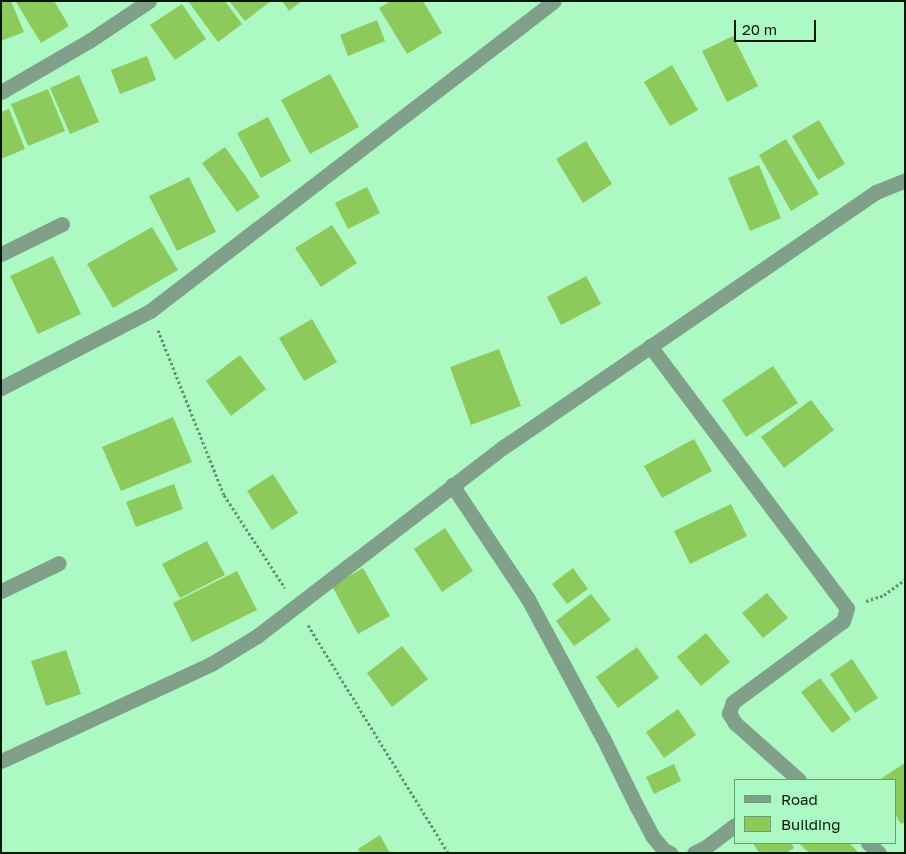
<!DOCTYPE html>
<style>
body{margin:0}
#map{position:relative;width:906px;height:854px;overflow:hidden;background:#acf9c3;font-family:"Golos Text",sans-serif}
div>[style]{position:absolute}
.building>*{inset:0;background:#8dca5c}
.path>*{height:3px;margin-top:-1.5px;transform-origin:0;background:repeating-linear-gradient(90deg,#5f946e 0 2.5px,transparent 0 5px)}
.minor>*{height:15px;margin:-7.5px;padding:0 7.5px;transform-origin:7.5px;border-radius:7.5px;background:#81a089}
span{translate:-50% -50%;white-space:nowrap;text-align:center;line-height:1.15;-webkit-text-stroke:5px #acf9c3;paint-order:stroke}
.frame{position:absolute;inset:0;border:2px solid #001806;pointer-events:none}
.legend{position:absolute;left:734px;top:779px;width:162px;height:65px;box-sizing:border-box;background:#acf9c3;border:1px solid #679f77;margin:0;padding:6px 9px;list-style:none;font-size:15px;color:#001806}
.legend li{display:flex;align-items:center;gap:10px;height:25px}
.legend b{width:25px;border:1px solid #679f77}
.scale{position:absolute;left:734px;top:20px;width:82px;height:22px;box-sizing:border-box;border:2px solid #001806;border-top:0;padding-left:6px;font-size:15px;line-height:18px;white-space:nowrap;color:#001806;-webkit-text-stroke:4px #acf9c3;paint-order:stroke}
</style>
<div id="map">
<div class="building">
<div style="clip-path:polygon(1px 1px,11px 1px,24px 32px,1px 41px)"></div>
<div style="clip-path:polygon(54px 1px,69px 26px,41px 43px,16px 2px)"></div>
<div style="clip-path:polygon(188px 1px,225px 1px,242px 24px,218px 42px)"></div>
<div style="clip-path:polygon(229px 1px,271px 1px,245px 21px)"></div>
<div style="clip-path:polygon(282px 1px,302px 1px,289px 11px)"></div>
<div style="clip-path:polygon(391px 1px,423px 1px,442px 33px,407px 54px,379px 8px)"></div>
<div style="clip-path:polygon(182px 4px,206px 39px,175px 60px,150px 25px)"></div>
<div style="clip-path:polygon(377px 20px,385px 41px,348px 56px,340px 35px)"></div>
<div style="clip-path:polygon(733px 36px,758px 86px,727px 102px,702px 51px)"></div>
<div style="clip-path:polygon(147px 56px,156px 80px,120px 94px,111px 70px)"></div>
<div style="clip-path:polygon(672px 65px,698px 110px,670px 126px,644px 82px)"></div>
<div style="clip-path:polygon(330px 74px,359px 127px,310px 154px,281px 100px)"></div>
<div style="clip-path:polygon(79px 75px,99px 122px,70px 134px,50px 88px)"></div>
<div style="clip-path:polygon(48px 89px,65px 131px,28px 146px,11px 104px)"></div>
<div style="clip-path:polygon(9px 109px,25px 149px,1px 159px,1px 112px)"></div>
<div style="clip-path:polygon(268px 117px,291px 161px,261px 178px,237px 133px)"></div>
<div style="clip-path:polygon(819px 120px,845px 164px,818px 180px,792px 136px)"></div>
<div style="clip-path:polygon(786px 139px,819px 194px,791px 211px,759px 155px)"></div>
<div style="clip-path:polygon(586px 141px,612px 184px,583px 203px,556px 159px)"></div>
<div style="clip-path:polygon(225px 147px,260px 197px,237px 212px,202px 163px)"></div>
<div style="clip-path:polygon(759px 165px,781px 218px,750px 231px,728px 178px)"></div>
<div style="clip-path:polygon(189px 177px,216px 232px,177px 251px,149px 196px)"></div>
<div style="clip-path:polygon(367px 187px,380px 213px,348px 229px,335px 203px)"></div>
<div style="clip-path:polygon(332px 225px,357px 263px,321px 287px,295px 248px)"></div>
<div style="clip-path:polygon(152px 227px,178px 270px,113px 308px,87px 264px)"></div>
<div style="clip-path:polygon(53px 256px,81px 314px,38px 334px,10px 276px)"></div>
<div style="clip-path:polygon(586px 276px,601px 304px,561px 325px,547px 297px)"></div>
<div style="clip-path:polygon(312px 319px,337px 362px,304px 381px,279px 338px)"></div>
<div style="clip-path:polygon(499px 349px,521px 406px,471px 425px,450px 367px)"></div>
<div style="clip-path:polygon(240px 355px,266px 389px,231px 416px,206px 381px)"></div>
<div style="clip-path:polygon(773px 366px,798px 403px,746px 437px,722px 400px)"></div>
<div style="clip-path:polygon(811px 400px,834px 430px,784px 468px,761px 437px)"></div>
<div style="clip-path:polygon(173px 417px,192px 462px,121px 491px,102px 447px)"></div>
<div style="clip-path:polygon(694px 439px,712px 471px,662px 498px,644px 466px)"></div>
<div style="clip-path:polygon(273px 474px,298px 513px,272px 530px,247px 491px)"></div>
<div style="clip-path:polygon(174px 484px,183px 509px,136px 527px,126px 502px)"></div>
<div style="clip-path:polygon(731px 504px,747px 536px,690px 564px,674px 531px)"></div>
<div style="clip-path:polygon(445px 528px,473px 571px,442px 592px,414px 549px)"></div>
<div style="clip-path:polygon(207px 541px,225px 575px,180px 598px,162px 564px)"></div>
<div style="clip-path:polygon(363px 568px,390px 616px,358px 634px,332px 586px)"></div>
<div style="clip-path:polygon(573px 568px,588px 589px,567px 604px,552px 584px)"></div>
<div style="clip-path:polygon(237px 571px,257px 610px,192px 642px,173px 603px)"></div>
<div style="clip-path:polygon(767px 593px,788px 618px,763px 638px,742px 613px)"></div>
<div style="clip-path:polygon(591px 594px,611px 620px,574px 646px,556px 621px)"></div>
<div style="clip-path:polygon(706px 633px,730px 662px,701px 686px,677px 657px)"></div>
<div style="clip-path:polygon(402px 646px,428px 679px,392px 707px,367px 673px)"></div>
<div style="clip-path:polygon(637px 647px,659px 678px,618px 708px,596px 677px)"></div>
<div style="clip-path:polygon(66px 650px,81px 694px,46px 706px,31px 661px)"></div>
<div style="clip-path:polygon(852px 659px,878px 698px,855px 713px,830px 674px)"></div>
<div style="clip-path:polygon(820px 678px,851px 719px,832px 733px,801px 692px)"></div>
<div style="clip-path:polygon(678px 709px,696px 735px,664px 758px,646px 732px)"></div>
<div style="clip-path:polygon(905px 763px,905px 822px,901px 824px,895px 814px,895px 780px,879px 780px)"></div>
<div style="clip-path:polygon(674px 764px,681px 781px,654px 794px,646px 777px)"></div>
<div style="clip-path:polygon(380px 835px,390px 853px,360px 853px,358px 849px)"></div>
<div style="clip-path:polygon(753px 843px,791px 843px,794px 848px,786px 853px,759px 853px)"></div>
<div style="clip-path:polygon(799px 843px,849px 843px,859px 853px,809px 853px)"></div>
</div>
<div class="path">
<div style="left:158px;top:330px;width:178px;rotate:68.2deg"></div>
<div style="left:224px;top:495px;width:111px;rotate:56.7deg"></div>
<div style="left:866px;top:601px;width:19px;rotate:-18deg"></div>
<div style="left:884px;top:595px;width:26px;rotate:-36deg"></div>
<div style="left:308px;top:625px;width:268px;rotate:58.4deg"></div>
</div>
<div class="minor">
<div style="left:1px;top:92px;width:102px;rotate:-30.1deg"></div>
<div style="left:89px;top:41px;width:72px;rotate:-33.7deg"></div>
<div style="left:1px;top:254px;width:68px;rotate:-26.2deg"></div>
<div style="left:650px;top:346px;width:328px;rotate:53.1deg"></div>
<div style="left:847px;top:608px;width:14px;rotate:107deg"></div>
<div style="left:843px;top:621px;width:137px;rotate:143.6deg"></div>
<div style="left:733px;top:702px;width:12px;rotate:110deg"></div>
<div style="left:729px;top:713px;width:12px;rotate:59deg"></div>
<div style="left:735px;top:723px;width:86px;rotate:41.7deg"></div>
<div style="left:1px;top:388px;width:168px;rotate:-27.3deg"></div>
<div style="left:150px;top:311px;width:509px;rotate:-37.5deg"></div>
<div style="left:452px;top:485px;width:137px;rotate:56.3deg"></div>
<div style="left:528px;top:599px;width:158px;rotate:61.7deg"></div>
<div style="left:603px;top:738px;width:77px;rotate:63.8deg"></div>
<div style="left:637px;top:807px;width:34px;rotate:62deg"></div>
<div style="left:653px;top:837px;width:17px;rotate:50deg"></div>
<div style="left:664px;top:850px;width:7px;rotate:27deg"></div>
<div style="left:1px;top:591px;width:64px;rotate:-25.8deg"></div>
<div style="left:1px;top:761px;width:231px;rotate:-24.8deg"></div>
<div style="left:211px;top:664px;width:54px;rotate:-31.3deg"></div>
<div style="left:257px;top:636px;width:312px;rotate:-37.5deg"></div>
<div style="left:505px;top:446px;width:450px;rotate:-34.4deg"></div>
<div style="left:876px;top:192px;width:31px;rotate:-22deg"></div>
<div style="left:868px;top:843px;width:15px;rotate:42deg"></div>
<div style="left:694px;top:853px;width:13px;rotate:-27deg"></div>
<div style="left:706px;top:847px;width:36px;rotate:-37deg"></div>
</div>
<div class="frame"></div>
<ul class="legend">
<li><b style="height:6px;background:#81a089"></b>Road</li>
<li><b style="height:14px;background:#8dca5c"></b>Building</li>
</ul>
<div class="scale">20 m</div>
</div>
